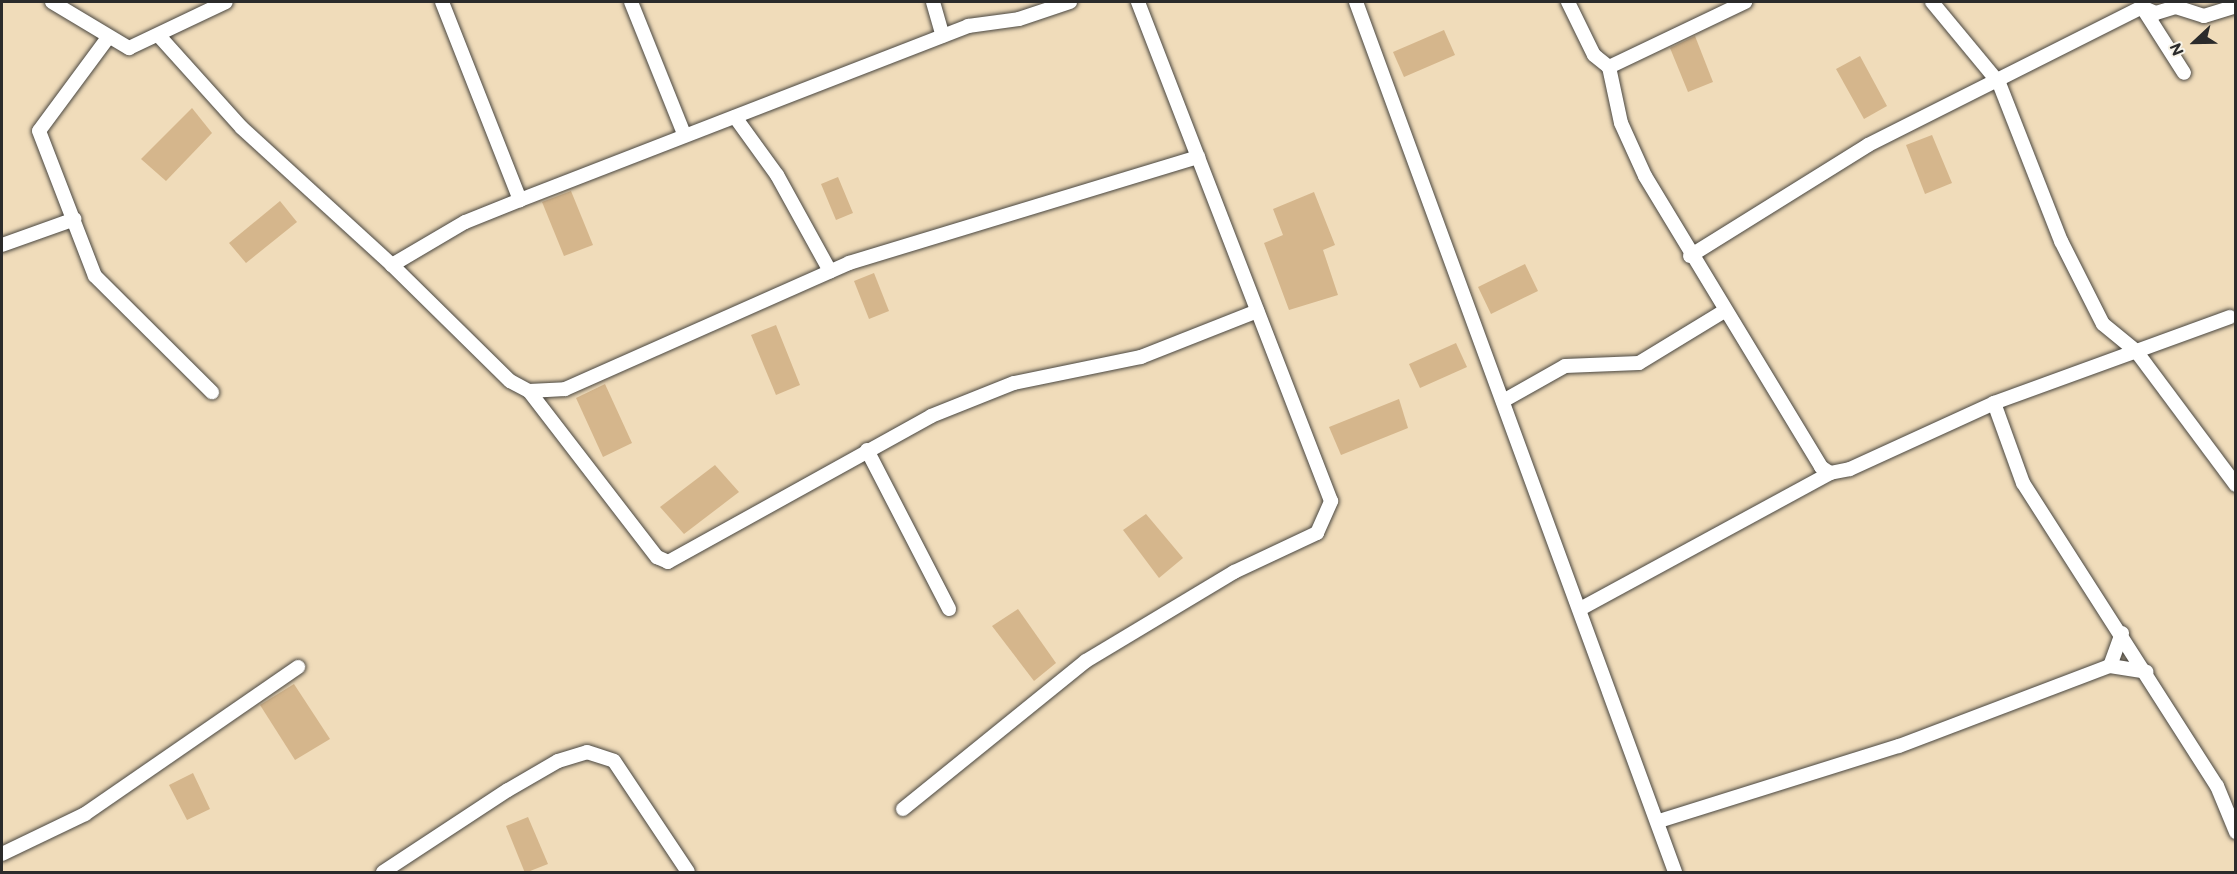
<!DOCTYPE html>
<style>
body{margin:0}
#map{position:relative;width:2237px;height:874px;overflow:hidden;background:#f0dcba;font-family:"Balsamiq Sans",sans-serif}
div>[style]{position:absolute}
.building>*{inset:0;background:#d5b68c}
.roads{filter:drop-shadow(0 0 2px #494640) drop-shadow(0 0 2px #494640)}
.street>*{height:14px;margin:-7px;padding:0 7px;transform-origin:7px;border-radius:7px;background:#fff}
span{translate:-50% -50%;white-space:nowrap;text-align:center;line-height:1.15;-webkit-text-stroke:4.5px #f7f3e8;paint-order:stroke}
.frame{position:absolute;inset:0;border:3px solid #2b2b2b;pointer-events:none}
.north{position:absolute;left:2165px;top:12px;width:60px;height:60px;-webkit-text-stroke:4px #f7f3e8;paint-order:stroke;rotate:248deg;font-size:16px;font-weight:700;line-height:24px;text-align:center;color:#2b2b2b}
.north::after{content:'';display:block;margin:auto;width:21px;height:27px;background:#2b2b2b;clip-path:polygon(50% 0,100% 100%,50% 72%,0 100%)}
</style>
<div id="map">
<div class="building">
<div style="clip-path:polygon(1444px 30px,1455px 55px,1404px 77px,1393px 52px)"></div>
<div style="clip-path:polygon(1695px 36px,1713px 82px,1688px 92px,1670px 48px)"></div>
<div style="clip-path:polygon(1860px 56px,1887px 106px,1864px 119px,1836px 69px)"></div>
<div style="clip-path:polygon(192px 108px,212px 133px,166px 181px,141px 159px)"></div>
<div style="clip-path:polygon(1932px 135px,1952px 183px,1925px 194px,1906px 145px)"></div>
<div style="clip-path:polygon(838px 177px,853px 213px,836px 220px,821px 184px)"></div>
<div style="clip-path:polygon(571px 191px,593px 245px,564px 256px,542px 202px)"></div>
<div style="clip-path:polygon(1314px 192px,1335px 245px,1323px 250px,1338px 295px,1289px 310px,1264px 243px,1283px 235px,1273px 209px)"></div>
<div style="clip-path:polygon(280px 201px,297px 222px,246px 263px,229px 243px)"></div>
<div style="clip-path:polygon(1525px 264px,1538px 291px,1491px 314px,1478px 287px)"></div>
<div style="clip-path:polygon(874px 273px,889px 311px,869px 319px,854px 281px)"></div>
<div style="clip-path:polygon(776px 325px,800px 385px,776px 395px,751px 335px)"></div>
<div style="clip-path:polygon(1456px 343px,1467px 367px,1420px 388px,1409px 364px)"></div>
<div style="clip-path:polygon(605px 384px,632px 443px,603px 457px,576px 398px)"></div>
<div style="clip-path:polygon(1399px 399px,1408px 428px,1341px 455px,1329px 427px)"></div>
<div style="clip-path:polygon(715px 465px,739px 492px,684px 534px,660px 507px)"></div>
<div style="clip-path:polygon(1146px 514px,1183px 558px,1159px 578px,1123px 530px)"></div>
<div style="clip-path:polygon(1018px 609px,1056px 663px,1034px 681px,992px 626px)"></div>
<div style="clip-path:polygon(294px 684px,330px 739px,295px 760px,260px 705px)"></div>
<div style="clip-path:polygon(193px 773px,210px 809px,187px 820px,169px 785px)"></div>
<div style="clip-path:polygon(528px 817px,548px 864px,525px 873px,506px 826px)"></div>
</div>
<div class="roads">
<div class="street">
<div style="left:52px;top:2px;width:90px;rotate:30.9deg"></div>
<div style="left:129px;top:48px;width:107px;rotate:-25.4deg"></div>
<div style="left:442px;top:2px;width:213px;rotate:68.5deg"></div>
<div style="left:520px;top:200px;width:59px;rotate:158.2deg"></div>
<div style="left:465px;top:222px;width:85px;rotate:149.5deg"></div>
<div style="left:392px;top:265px;width:165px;rotate:44.5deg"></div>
<div style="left:510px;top:381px;width:21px;rotate:28deg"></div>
<div style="left:529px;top:391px;width:36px;rotate:-3deg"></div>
<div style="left:565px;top:389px;width:311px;rotate:-23.9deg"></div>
<div style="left:849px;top:263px;width:365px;rotate:-16.9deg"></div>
<div style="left:631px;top:2px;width:142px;rotate:68.1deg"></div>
<div style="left:933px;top:2px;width:35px;rotate:74deg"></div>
<div style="left:1356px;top:2px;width:927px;rotate:69.86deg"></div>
<div style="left:1568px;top:2px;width:59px;rotate:63.9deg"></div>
<div style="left:1594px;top:55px;width:19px;rotate:39deg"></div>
<div style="left:1609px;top:67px;width:151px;rotate:-25.5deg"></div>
<div style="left:1932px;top:2px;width:105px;rotate:50.4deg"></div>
<div style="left:1999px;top:83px;width:170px;rotate:68.6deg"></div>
<div style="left:2061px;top:241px;width:93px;rotate:63.2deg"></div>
<div style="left:2103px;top:324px;width:43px;rotate:39.3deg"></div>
<div style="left:2136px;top:351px;width:167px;rotate:53.3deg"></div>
<div style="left:2144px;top:8px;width:13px;rotate:23deg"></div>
<div style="left:2156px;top:13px;width:21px;rotate:-17deg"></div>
<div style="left:2176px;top:7px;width:29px;rotate:18deg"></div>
<div style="left:2204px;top:16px;width:34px;rotate:-17deg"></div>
<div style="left:160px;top:37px;width:122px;rotate:48deg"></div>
<div style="left:242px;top:128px;width:203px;rotate:42.4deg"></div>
<div style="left:107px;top:39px;width:114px;rotate:126.5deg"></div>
<div style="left:39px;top:131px;width:155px;rotate:68.9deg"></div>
<div style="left:95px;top:276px;width:165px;rotate:44.8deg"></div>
<div style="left:1609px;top:67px;width:57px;rotate:77.9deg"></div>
<div style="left:1621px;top:123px;width:58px;rotate:65.6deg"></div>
<div style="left:1645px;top:176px;width:340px;rotate:58.8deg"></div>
<div style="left:1821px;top:467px;width:11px;rotate:34deg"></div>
<div style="left:1830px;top:473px;width:20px;rotate:-11deg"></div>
<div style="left:1850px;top:469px;width:158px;rotate:-24.6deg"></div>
<div style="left:735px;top:117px;width:72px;rotate:54.1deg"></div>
<div style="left:777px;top:175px;width:110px;rotate:61.1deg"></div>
<div style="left:520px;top:200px;width:481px;rotate:-21.2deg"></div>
<div style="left:968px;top:26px;width:51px;rotate:-7.8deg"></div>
<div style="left:1019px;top:19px;width:54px;rotate:-18.4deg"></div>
<div style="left:2px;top:245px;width:77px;rotate:-19.6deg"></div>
<div style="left:1690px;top:256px;width:210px;rotate:-31.9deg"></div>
<div style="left:1868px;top:145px;width:307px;rotate:-26.7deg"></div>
<div style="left:2142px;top:7px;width:78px;rotate:57.5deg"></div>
<div style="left:2230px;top:317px;width:251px;rotate:160deg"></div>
<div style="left:1994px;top:403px;width:85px;rotate:70.1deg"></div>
<div style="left:2023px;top:483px;width:360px;rotate:57.4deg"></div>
<div style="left:2217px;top:786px;width:50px;rotate:67.6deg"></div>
<div style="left:529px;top:391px;width:210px;rotate:52.4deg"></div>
<div style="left:657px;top:557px;width:12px;rotate:24deg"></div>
<div style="left:668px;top:562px;width:301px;rotate:-29deg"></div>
<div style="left:931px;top:416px;width:89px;rotate:-21.7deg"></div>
<div style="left:1014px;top:383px;width:130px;rotate:-11.6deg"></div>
<div style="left:1141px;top:357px;width:125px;rotate:-21.6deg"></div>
<div style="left:1503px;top:401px;width:71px;rotate:-29.4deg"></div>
<div style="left:1565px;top:366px;width:74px;rotate:-2.3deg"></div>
<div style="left:1639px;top:363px;width:98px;rotate:-31.3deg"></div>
<div style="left:867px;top:450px;width:179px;rotate:62.7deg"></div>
<div style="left:1580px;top:609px;width:285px;rotate:-28.5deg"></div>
<div style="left:2122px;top:633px;width:35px;rotate:110deg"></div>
<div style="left:2110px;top:666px;width:37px;rotate:9deg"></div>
<div style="left:903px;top:809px;width:235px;rotate:-39deg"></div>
<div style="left:1086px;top:661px;width:173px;rotate:-31deg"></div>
<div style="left:1234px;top:572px;width:92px;rotate:-25.2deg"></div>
<div style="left:1317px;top:533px;width:35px;rotate:-66deg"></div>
<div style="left:1331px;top:501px;width:535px;rotate:-111.15deg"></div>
<div style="left:1659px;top:821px;width:251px;rotate:-17.4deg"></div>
<div style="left:1899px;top:746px;width:226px;rotate:-20.8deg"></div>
<div style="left:2px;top:854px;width:92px;rotate:-25.7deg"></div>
<div style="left:85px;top:814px;width:259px;rotate:-34.6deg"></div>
<div style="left:383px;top:872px;width:149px;rotate:-33.3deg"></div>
<div style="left:508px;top:790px;width:58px;rotate:-30.1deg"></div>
<div style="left:558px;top:761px;width:30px;rotate:-17deg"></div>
<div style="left:587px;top:752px;width:28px;rotate:18deg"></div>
<div style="left:614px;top:761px;width:133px;rotate:56.3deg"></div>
</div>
</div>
<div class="frame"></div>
<div class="north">N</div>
</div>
